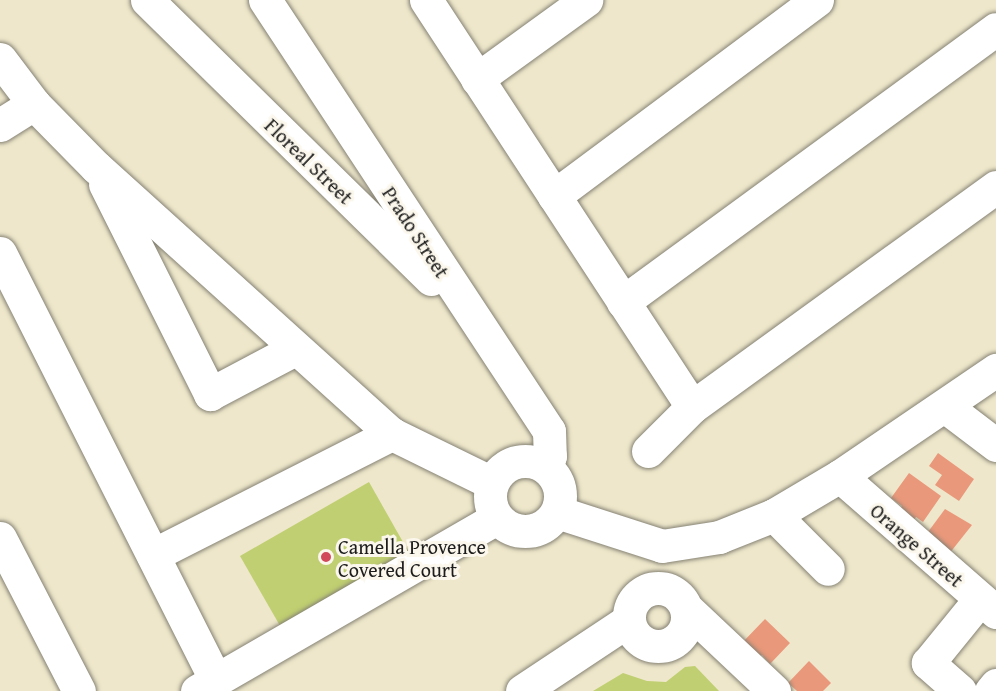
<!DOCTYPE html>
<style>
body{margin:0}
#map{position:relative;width:996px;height:691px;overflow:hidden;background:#eee7cb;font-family:"Gentium Book Plus",serif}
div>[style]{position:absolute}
.green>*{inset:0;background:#c0cf71}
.building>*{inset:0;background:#ea987b}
.roads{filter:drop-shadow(0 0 2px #858274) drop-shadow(0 0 2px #858274)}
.street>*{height:33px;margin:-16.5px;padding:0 16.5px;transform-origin:16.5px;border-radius:16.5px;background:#fff}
.street>.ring{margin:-16.5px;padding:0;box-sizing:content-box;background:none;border:33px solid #fff;border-radius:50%}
.secondary>*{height:33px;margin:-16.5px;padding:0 16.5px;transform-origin:16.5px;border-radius:16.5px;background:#fff}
.secondary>.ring{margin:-16.5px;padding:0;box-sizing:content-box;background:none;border:33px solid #fff;border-radius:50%}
.dots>*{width:16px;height:16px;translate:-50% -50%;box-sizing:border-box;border:3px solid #fbf7ec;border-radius:50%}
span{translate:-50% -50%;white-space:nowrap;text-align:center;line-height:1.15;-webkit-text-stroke:6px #fbf7ec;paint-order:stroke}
.street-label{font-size:20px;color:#1c1c1c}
.poi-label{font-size:20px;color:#1c1c1c}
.left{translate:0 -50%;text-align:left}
</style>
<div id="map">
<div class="green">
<div style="clip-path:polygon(369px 482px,412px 558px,283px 631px,240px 556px)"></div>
<div style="clip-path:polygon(695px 666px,719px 691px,593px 691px,623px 673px,647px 681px,666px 682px,685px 667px)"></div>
</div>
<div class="building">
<div style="clip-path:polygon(938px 453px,974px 479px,959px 501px,935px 485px,942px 475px,929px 466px)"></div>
<div style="clip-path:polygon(909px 473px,941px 496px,923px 522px,916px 517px,913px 521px,899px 510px,902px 506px,891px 498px)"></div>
<div style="clip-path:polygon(945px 509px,972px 525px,949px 554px,925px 536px)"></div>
<div style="clip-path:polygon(765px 619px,790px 643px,770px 664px,762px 655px,756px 659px,741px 644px)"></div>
<div style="clip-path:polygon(809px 661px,831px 683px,823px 691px,797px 691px,788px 683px)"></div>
</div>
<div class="roads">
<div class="street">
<div style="left:147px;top:0;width:398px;rotate:44.5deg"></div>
<div style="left:265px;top:0;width:516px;rotate:56.62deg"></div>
<div style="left:549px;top:431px;width:25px;rotate:88deg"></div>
<div style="left:550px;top:456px;width:12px;rotate:114deg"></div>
<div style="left:426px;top:0;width:486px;rotate:56.8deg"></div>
<div style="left:0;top:59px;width:56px;rotate:52.9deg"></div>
<div style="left:34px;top:104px;width:88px;rotate:45.5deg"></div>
<div style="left:96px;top:167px;width:399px;rotate:42.1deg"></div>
<div style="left:392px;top:434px;width:111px;rotate:26.1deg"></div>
<div style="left:477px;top:79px;width:135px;rotate:-35.9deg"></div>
<div style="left:0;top:125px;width:40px;rotate:-32deg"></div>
<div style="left:105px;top:184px;width:235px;rotate:63.4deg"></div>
<div style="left:210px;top:394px;width:96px;rotate:-27.9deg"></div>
<div style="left:554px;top:196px;width:328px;rotate:-36.7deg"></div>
<div style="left:0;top:253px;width:479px;rotate:63.2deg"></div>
<div style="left:623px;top:302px;width:462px;rotate:-36.2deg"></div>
<div style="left:946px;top:407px;width:63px;rotate:37.2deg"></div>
<div style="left:648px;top:451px;width:62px;rotate:-45deg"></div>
<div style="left:692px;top:407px;width:375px;rotate:-35.9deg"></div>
<div class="ring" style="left:490px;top:461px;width:37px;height:37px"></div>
<div style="left:840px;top:476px;width:207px;rotate:41.1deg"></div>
<div style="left:774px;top:515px;width:76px;rotate:45deg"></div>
<div style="left:0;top:538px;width:172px;rotate:62.7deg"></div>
<div style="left:153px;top:555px;width:268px;rotate:-26.9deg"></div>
<div style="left:197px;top:691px;width:346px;rotate:-30deg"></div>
<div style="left:960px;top:691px;width:43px;rotate:-138.8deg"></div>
<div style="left:928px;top:663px;width:82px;rotate:-50.9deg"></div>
<div style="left:991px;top:691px;width:8px;rotate:-50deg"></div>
</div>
<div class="secondary">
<div style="left:557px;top:512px;width:110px;rotate:17.9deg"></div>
<div style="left:662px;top:546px;width:58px;rotate:-9deg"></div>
<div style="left:719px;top:537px;width:59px;rotate:-21.8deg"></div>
<div style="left:774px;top:515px;width:77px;rotate:-30.6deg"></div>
<div style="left:840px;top:476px;width:189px;rotate:-34.2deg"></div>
<div class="ring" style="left:629px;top:588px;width:25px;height:25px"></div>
<div style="left:686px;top:608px;width:121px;rotate:43.3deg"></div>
<div style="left:522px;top:691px;width:128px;rotate:-33.6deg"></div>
</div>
</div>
<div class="dots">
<div style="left:326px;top:557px;background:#d1495b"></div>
</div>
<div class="street-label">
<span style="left:309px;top:161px;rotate:44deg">Floreal Street</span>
<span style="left:416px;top:232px;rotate:57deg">Prado Street</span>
<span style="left:917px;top:545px;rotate:41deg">Orange Street</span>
</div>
<div class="poi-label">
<span class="left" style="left:338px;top:558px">Camella Provence<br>Covered Court</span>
</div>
</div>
